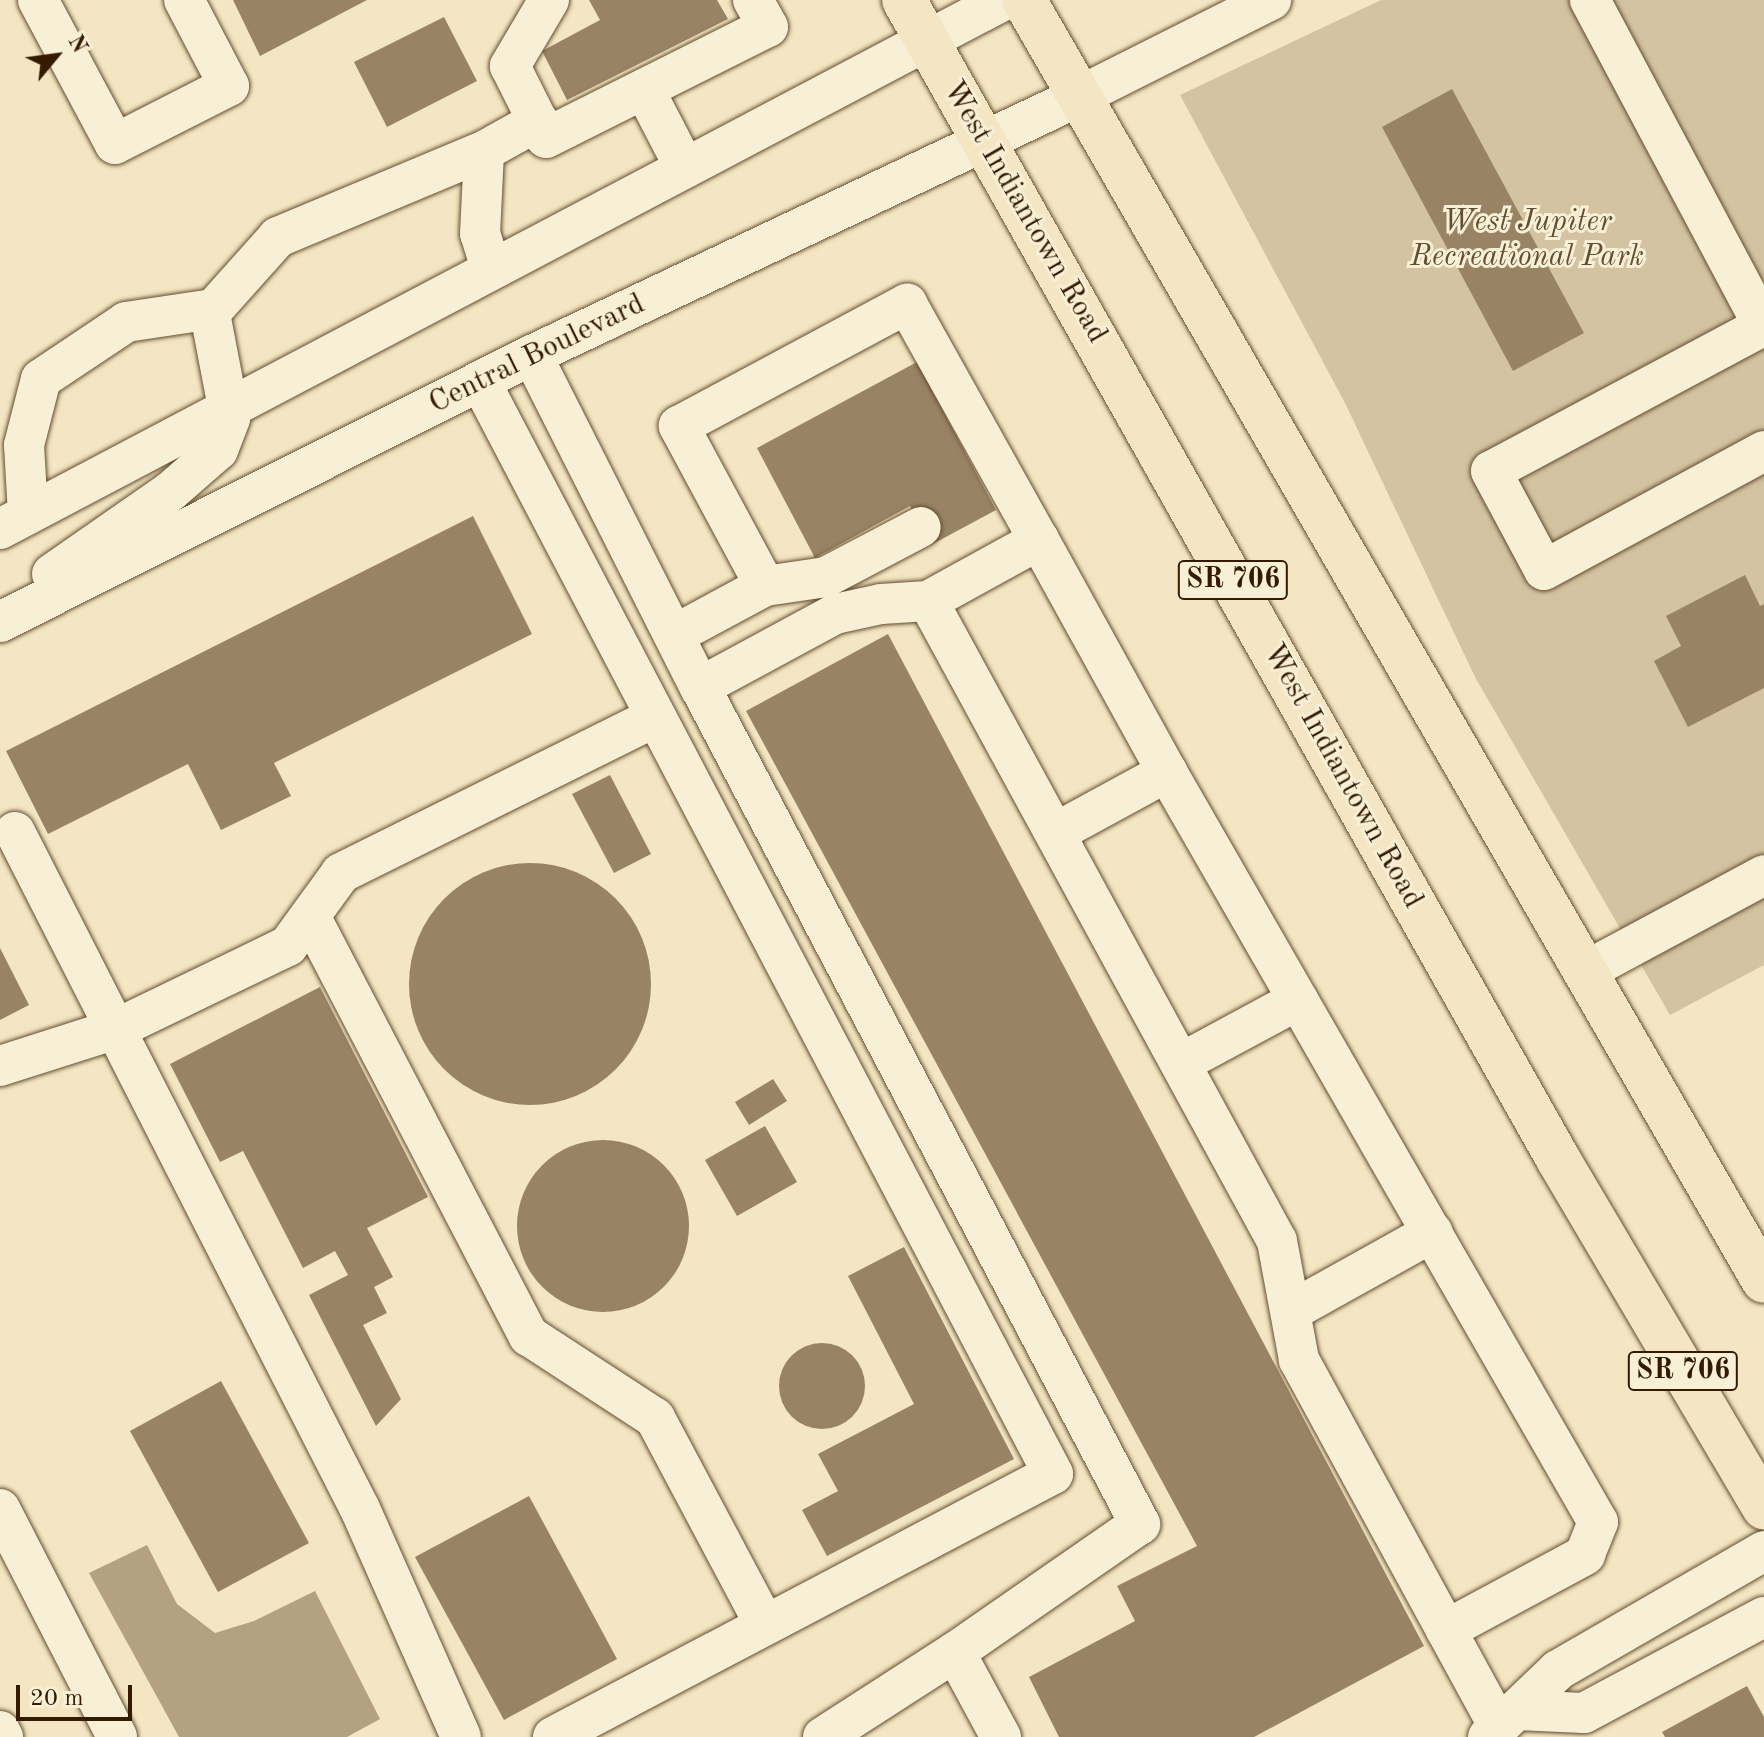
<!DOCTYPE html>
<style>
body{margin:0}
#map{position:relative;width:1764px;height:1737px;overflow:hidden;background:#f4e6c2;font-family:"Old Standard TT",serif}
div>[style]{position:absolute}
.green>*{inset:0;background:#d3c3a1}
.water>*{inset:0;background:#b3a180}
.building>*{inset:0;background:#988465}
.round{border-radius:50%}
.roads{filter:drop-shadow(0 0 2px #644d30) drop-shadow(0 0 2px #644d30)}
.minor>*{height:40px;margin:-20px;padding:0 20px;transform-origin:20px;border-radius:20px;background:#f8efd7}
.major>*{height:44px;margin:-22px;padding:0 22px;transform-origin:22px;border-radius:22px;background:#f4e6c2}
span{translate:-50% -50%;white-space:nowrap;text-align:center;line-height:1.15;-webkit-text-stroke:6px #f8efd7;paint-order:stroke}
.shield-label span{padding:2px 6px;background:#f8efd7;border:2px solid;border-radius:6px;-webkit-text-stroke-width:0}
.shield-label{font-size:28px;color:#341a00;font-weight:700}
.street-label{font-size:30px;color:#341a00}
.park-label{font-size:30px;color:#644d30;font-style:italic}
.north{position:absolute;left:16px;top:16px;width:80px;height:80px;-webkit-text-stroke:6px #f8efd7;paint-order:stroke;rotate:61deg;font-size:22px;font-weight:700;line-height:32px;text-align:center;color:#341a00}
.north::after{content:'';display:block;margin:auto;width:28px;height:36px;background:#341a00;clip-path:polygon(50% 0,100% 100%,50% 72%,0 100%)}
.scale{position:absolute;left:16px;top:1685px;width:116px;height:36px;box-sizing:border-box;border:4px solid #341a00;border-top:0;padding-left:10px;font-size:24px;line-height:28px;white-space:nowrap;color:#341a00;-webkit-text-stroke:6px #f8efd7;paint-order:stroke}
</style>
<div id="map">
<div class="green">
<div style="clip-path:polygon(1381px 0,1764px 0,1764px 965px,1670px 1015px,1475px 677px,1345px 403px,1180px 95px)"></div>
</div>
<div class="water">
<div style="clip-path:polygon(147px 1545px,177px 1604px,215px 1633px,254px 1621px,315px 1591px,380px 1719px,347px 1737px,179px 1737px,89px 1573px)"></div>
</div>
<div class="building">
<div style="clip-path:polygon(233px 0,367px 0,260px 56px)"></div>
<div style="clip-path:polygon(589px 0,717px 0,728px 19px,567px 100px,542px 51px,600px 20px)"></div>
<div style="clip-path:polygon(444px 17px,477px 81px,387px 127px,354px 62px)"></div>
<div style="clip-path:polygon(1452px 89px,1584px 333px,1513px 371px,1382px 127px)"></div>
<div style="clip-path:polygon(917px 362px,996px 510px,931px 545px,910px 506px,815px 558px,757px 448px)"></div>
<div style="clip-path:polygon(473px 516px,532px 634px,274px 763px,291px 796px,221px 830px,188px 764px,48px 834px,6px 751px)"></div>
<div style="clip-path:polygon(1745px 575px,1760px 606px,1764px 604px,1764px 688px,1688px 727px,1654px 661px,1681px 646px,1666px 616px)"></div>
<div style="clip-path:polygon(888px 634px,1424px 1646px,1254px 1737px,1059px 1737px,1029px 1677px,1135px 1621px,1117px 1586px,1197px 1546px,746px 711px)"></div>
<div style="clip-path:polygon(610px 775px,651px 854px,614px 873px,572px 794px)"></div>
<div class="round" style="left:409px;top:863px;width:242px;height:242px"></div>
<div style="clip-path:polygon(0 948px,29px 1005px,0 1020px)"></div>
<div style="clip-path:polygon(320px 987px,428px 1197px,367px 1228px,393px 1277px,374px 1287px,387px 1313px,363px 1325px,401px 1399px,376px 1426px,309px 1295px,348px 1275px,335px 1251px,303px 1268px,243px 1151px,220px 1162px,170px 1064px)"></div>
<div style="clip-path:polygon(773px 1079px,787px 1101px,749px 1125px,735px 1102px)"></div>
<div style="clip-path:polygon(765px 1126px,797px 1182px,737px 1216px,705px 1160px)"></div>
<div class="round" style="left:517px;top:1140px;width:172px;height:172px"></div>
<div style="clip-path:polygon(904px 1247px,1014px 1459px,827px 1556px,802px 1510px,838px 1491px,818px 1454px,914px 1404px,848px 1276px)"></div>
<div class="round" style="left:779px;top:1343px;width:86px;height:86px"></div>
<div style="clip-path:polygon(221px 1381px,309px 1543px,218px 1592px,130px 1431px)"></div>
<div style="clip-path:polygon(529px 1496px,617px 1659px,504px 1720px,415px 1557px)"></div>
<div style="clip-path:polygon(1747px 1686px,1764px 1717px,1764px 1737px,1665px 1737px,1662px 1732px)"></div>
</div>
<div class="roads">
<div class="minor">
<div style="left:38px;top:0;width:163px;rotate:61.9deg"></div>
<div style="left:115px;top:144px;width:128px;rotate:-27deg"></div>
<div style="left:229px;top:86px;width:97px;rotate:-117.6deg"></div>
<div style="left:549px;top:0;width:77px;rotate:120.6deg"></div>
<div style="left:510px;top:66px;width:80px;rotate:63.4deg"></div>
<div style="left:546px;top:138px;width:248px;rotate:-26.6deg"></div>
<div style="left:768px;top:27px;width:31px;rotate:-119deg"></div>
<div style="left:1590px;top:0;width:370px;rotate:62deg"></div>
<div style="left:644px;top:89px;width:89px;rotate:62.6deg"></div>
<div style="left:491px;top:269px;width:37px;rotate:-107deg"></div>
<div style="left:480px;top:234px;width:83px;rotate:-87.2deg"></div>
<div style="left:484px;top:151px;width:62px;rotate:-29.1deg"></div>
<div style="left:1763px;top:326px;width:308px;rotate:151.9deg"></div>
<div style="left:1491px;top:471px;width:112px;rotate:61.8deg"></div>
<div style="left:1544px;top:570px;width:250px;rotate:-28.4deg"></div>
<div style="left:532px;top:355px;width:372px;rotate:63.2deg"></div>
<div style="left:700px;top:687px;width:946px;rotate:62.27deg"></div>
<div style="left:1140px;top:1524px;width:225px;rotate:145.3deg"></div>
<div style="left:955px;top:1652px;width:97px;rotate:61.6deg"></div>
<div style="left:480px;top:381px;width:1234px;rotate:62.33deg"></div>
<div style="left:1053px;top:1474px;width:565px;rotate:152.26deg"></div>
<div style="left:28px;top:514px;width:69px;rotate:-93.3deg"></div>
<div style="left:24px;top:445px;width:68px;rotate:-75.6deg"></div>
<div style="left:41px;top:379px;width:102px;rotate:-33.8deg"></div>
<div style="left:126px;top:322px;width:88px;rotate:-8.5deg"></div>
<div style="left:0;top:529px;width:1135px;rotate:-27.78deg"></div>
<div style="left:52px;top:574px;width:145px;rotate:-34.9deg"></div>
<div style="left:171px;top:491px;width:62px;rotate:-41.1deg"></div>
<div style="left:218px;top:450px;width:34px;rotate:-69deg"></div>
<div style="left:230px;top:418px;width:107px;rotate:-100.8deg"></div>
<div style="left:210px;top:313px;width:102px;rotate:-48.2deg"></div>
<div style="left:278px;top:237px;width:223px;rotate:-22.7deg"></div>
<div style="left:765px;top:586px;width:62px;rotate:-8.4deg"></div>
<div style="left:826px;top:577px;width:107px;rotate:-27.8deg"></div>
<div style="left:928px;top:601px;width:127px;rotate:-28.8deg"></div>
<div style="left:1039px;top:540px;width:265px;rotate:61.1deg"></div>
<div style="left:1167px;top:772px;width:865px;rotate:60.12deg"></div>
<div style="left:1598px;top:1522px;width:35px;rotate:112deg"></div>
<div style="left:1585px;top:1555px;width:158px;rotate:151.7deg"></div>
<div style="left:0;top:622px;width:595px;rotate:-26.65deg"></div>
<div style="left:532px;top:355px;width:606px;rotate:-25.3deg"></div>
<div style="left:1080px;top:96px;width:214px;rotate:-26.7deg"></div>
<div style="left:674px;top:635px;width:103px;rotate:-28.3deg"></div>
<div style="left:765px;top:586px;width:182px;rotate:-118.3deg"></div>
<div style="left:679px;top:426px;width:259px;rotate:-28.2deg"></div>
<div style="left:907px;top:304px;width:270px;rotate:60.8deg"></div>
<div style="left:700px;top:687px;width:153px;rotate:-28.4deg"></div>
<div style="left:835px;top:614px;width:47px;rotate:-12.3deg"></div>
<div style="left:881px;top:604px;width:47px;rotate:-3.7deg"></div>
<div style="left:928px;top:601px;width:729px;rotate:61.4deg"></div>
<div style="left:1277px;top:1241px;width:121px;rotate:79.5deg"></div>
<div style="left:1299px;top:1360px;width:418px;rotate:61.4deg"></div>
<div style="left:15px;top:832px;width:760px;rotate:63deg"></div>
<div style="left:360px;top:1509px;width:249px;rotate:66.1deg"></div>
<div style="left:1055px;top:833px;width:128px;rotate:-28.6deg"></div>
<div style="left:310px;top:916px;width:474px;rotate:62.5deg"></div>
<div style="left:529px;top:1336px;width:150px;rotate:33.1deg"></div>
<div style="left:655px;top:1418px;width:234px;rotate:62deg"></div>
<div style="left:1586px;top:971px;width:202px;rotate:-28.3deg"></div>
<div style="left:1181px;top:1063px;width:133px;rotate:-28.3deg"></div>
<div style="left:0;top:1066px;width:122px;rotate:-17.7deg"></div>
<div style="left:116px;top:1029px;width:191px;rotate:-25.8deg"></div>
<div style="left:288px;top:946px;width:90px;rotate:-54deg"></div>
<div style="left:341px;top:873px;width:351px;rotate:-26.4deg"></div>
<div style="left:1291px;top:1311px;width:162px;rotate:-29.1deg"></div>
<div style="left:0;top:1509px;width:256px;rotate:62.8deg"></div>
<div style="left:1518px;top:1710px;width:66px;rotate:2.6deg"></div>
<div style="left:1584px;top:1713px;width:204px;rotate:-28.1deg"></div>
<div style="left:0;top:1731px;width:7px;rotate:63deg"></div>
<div style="left:823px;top:1737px;width:157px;rotate:-32.8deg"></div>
<div style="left:1488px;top:1737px;width:97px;rotate:-43.7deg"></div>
<div style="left:1558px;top:1670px;width:238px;rotate:-30deg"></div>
</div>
<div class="major">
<div style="left:904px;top:0;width:1331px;rotate:60.56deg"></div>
<div style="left:1558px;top:1159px;width:405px;rotate:59.4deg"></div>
<div style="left:1024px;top:0;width:1479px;rotate:59.99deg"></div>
</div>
</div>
<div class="shield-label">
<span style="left:1233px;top:580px">SR 706</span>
<span style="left:1683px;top:1371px">SR 706</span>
</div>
<div class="street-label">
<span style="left:1025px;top:212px;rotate:60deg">West Indiantown Road</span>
<span style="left:537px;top:354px;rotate:-26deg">Central Boulevard</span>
<span style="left:1343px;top:776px;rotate:61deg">West Indiantown Road</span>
</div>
<div class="park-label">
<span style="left:1527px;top:239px">West Jupiter<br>Recreational Park</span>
</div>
<div class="north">N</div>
<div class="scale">20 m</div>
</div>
